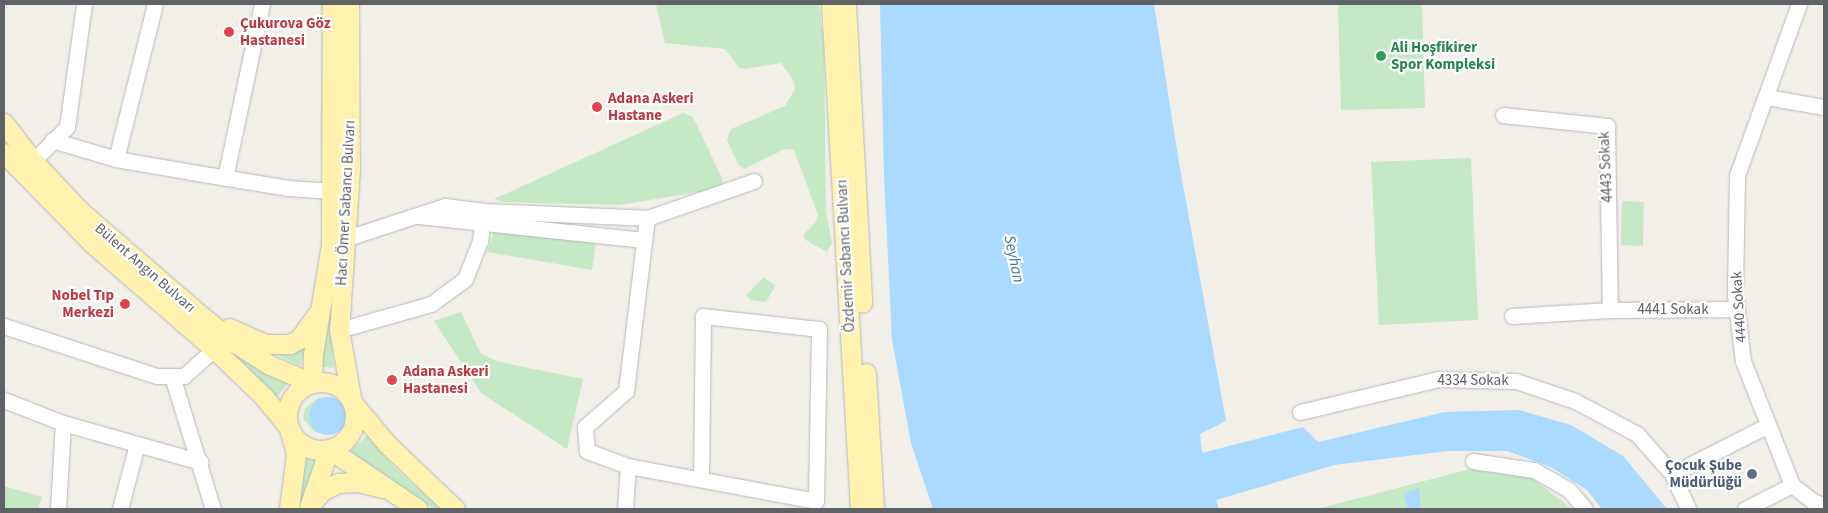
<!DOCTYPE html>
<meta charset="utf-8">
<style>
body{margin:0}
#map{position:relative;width:1828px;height:513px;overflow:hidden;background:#f1efe8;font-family:"Source Sans 3",sans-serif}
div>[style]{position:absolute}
.green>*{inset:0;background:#c5e8c5}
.water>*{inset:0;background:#aadaff}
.round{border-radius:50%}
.roads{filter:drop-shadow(0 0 1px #b5b8bc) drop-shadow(0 0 1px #b5b8bc)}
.minor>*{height:15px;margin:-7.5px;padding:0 7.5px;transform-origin:7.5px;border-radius:7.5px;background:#fff}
.major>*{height:19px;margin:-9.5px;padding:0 9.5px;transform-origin:9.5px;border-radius:9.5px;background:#fff2af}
.major>.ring{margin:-9.5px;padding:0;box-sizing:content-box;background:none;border:19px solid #fff2af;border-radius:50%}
.dots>*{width:14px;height:14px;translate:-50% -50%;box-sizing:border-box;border:2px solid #fff;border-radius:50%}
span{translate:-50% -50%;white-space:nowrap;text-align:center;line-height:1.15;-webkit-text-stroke:4.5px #fff;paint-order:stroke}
.health-label{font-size:15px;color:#be3a42;font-weight:700}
.left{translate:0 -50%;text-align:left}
.right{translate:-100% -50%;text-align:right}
.leisure-label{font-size:15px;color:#27864d;font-weight:700}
.street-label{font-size:15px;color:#5f6368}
.service-label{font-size:15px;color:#4e5e75;font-weight:700}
.water-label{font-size:16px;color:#4174aa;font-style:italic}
.frame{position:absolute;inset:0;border:5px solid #5f6368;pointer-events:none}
</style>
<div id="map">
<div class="green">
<div style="clip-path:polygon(656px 4px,819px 4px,824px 45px,826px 212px,832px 243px,827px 252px,804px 239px,804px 234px,815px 223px,818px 215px,794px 150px,785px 149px,744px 169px,738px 164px,727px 140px,731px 129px,785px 106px,795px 89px,794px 81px,781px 63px,744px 69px,739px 68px,725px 49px,665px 43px)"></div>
<div style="clip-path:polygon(1338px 4px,1422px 4px,1425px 108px,1341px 110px)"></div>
<div style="clip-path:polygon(683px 113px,693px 117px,722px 178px,723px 183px,717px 189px,619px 205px,505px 202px,494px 199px)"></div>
<div style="clip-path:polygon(4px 133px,289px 382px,276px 398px)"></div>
<div style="clip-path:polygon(1471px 158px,1478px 320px,1379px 325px,1371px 162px)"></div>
<div style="clip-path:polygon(1622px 201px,1644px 202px,1643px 246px,1621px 245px)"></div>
<div style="clip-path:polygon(495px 227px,596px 242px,592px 270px,487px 252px)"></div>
<div style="clip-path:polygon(334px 254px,331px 328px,334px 368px,317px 366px)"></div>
<div style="clip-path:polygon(764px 277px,775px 286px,766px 302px,751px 300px,746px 295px)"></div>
<div style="clip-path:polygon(461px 312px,481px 354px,500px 362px,583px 379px,567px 449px,481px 393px,434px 321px)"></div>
<div style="clip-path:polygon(310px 331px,300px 366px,264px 348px)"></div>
<div style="clip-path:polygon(318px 398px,329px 399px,326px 433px,314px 432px,303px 419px,305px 408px)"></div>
<div style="clip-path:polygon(368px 435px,396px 469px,442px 509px,434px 509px,349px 452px)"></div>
<div style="clip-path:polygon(305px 458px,317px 461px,299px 509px,295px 509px)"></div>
<div style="clip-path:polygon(1474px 468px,1525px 473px,1572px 509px,1317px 509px)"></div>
<div style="clip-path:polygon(4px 486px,42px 497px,38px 509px,4px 509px)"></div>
</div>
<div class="water">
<div style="clip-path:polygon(880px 4px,1154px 4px,1179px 163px,1226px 421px,1200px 434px,1202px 453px,1303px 427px,1318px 442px,1445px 412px,1519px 410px,1571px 425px,1623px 456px,1667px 509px,1602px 509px,1587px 490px,1551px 467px,1507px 451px,1448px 451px,1334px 465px,1216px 500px,1219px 509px,933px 509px,911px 443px,892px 340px,884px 176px)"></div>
<div class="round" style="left:309px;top:397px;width:38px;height:38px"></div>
<div style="clip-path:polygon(1419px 488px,1421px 509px,1408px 509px,1404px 494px)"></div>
</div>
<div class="roads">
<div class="minor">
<div style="left:1799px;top:4px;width:182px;rotate:109.9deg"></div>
<div style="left:1737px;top:175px;width:120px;rotate:91deg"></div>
<div style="left:1735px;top:295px;width:66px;rotate:83.1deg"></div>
<div style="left:1743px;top:361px;width:133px;rotate:68.4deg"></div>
<div style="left:1792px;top:485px;width:28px;rotate:38deg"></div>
<div style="left:1814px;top:502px;width:10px;rotate:17deg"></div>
<div style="left:1767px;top:97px;width:58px;rotate:10deg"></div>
<div style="left:1503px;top:115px;width:105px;rotate:6deg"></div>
<div style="left:1607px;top:126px;width:184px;rotate:89.1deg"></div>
<div style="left:52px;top:140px;width:67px;rotate:16.5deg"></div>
<div style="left:116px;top:159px;width:76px;rotate:9.8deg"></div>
<div style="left:191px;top:172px;width:99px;rotate:9.3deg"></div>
<div style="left:289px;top:188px;width:44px;rotate:3.9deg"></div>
<div style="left:116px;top:159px;width:160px;rotate:-75.9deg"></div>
<div style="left:33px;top:161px;width:48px;rotate:-45deg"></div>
<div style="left:67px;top:127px;width:124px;rotate:-82.1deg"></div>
<div style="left:225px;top:178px;width:178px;rotate:-78deg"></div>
<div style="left:419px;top:216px;width:226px;rotate:6.1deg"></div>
<div style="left:335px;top:242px;width:116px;rotate:-18.1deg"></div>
<div style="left:445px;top:206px;width:38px;rotate:7deg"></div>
<div style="left:483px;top:211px;width:164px;rotate:2.4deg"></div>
<div style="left:647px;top:218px;width:113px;rotate:-19.1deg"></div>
<div style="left:1512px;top:316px;width:98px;rotate:-3.5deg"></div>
<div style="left:1610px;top:310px;width:127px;rotate:-0.5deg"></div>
<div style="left:4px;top:326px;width:161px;rotate:18.1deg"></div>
<div style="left:157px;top:376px;width:27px"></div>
<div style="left:184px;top:376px;width:40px;rotate:-42deg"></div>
<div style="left:339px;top:330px;width:96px;rotate:-15.8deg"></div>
<div style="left:431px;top:304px;width:42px;rotate:-36.3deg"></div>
<div style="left:465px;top:279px;width:41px;rotate:-68.5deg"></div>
<div style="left:480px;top:241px;width:26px;rotate:-83deg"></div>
<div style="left:172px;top:376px;width:139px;rotate:72.9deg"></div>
<div style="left:4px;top:400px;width:63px;rotate:21.3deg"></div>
<div style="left:63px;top:423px;width:143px;rotate:15.8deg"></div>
<div style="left:1300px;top:412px;width:142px;rotate:-13.4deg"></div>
<div style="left:1438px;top:379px;width:78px;rotate:1.5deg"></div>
<div style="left:1516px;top:381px;width:62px;rotate:18.7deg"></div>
<div style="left:1575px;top:401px;width:70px;rotate:28deg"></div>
<div style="left:1637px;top:434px;width:53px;rotate:48.8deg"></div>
<div style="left:1672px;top:474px;width:38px;rotate:65deg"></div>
<div style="left:1473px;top:461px;width:62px;rotate:8.4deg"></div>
<div style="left:1534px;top:470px;width:40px;rotate:29.7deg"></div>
<div style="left:1569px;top:490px;width:25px;rotate:50deg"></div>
<div style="left:628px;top:466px;width:191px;rotate:10.5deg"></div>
<div style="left:816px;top:501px;width:172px;rotate:-89deg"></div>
<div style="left:819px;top:329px;width:117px;rotate:-173.6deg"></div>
<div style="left:703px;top:316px;width:163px;rotate:90.7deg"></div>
<div style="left:1672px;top:474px;width:108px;rotate:-27deg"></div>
<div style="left:58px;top:509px;width:86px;rotate:-86.7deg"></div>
<div style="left:120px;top:509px;width:67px;rotate:-75.3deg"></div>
<div style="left:625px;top:509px;width:43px;rotate:-86deg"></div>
<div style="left:628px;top:466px;width:44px;rotate:-159.9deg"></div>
<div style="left:587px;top:451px;width:24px;rotate:-95deg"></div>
<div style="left:585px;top:427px;width:55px;rotate:-41.3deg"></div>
<div style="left:626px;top:391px;width:174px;rotate:-83.1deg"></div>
<div style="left:1745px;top:509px;width:53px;rotate:-27.1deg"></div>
</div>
<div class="major">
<div style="left:349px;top:4px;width:166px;rotate:89.7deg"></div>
<div style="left:350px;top:170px;width:160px;rotate:93.9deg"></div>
<div style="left:339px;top:330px;width:73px;rotate:79.8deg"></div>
<div style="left:352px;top:402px;width:55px;rotate:50.2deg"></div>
<div style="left:387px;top:444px;width:94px;rotate:43.7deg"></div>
<div style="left:831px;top:4px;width:506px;rotate:86.71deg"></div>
<div style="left:846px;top:4px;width:299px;rotate:86.9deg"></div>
<div style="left:4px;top:123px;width:48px;rotate:52.7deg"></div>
<div style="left:33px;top:161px;width:69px;rotate:46.8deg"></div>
<div style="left:80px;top:211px;width:157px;rotate:40.9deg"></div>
<div style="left:199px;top:314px;width:46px;rotate:38.9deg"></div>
<div style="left:235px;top:343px;width:41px;rotate:32.2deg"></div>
<div style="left:270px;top:365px;width:46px;rotate:23.2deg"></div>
<div style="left:4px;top:153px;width:126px;rotate:45.6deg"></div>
<div style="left:92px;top:243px;width:162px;rotate:41deg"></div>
<div style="left:214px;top:349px;width:69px;rotate:43.8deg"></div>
<div style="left:264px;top:397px;width:40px;rotate:51deg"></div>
<div style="left:289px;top:428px;width:27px;rotate:75deg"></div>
<div style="left:296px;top:454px;width:55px;rotate:97.3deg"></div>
<div style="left:229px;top:328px;width:40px;rotate:23.4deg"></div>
<div style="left:266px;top:344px;width:24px"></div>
<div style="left:290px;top:344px;width:10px;rotate:-29deg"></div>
<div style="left:299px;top:339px;width:31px;rotate:-54deg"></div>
<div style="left:866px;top:373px;width:136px;rotate:86.6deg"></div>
<div class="ring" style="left:287px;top:382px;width:49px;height:49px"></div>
<div style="left:312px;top:383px;width:29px;rotate:-88deg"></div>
<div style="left:313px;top:354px;width:111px;rotate:-80.7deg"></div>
<div style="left:331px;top:244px;width:240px;rotate:-89.8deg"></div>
<div style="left:329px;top:449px;width:107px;rotate:34deg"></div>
<div style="left:311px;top:501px;width:55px;rotate:-70.9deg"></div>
<div style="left:309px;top:506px;width:20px;rotate:-49deg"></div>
<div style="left:322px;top:491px;width:18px;rotate:-27deg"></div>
<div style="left:338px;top:483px;width:20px;rotate:-3deg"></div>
<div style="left:358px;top:482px;width:25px;rotate:14deg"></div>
</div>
</div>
<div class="dots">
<div style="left:229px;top:32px;background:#e0444e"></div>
<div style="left:1381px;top:56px;background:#2e9e5b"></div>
<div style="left:597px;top:107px;background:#e0444e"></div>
<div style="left:125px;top:304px;background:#e0444e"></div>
<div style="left:392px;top:380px;background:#e0444e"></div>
<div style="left:1752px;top:474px;background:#5c6f8a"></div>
</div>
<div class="health-label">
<span class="left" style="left:240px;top:32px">Çukurova Göz<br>Hastanesi</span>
<span class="left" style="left:608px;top:107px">Adana Askeri<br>Hastane</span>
<span class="right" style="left:114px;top:304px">Nobel Tıp<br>Merkezi</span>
<span class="left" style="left:403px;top:380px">Adana Askeri<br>Hastanesi</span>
</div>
<div class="leisure-label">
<span class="left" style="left:1391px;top:56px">Ali Hoşfikirer<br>Spor Kompleksi</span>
</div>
<div class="street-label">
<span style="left:1606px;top:167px;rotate:-93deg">4443 Sokak</span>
<span style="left:346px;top:203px;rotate:-87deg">Hacı Ömer Sabancı Bulvarı</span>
<span style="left:846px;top:256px;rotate:-93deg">Özdemir Sabancı Bulvarı</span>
<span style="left:145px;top:268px;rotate:41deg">Bülent Angın Bulvarı</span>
<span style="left:1739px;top:307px;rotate:-94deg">4440 Sokak</span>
<span style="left:1673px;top:310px">4441 Sokak</span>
<span style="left:1473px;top:381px">4334 Sokak</span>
</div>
<div class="service-label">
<span class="right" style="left:1742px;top:474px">Çocuk Şube<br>Müdürlüğü</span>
</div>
<div class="water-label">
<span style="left:1014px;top:259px;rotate:78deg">Seyhan</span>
</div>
<div class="frame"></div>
</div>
